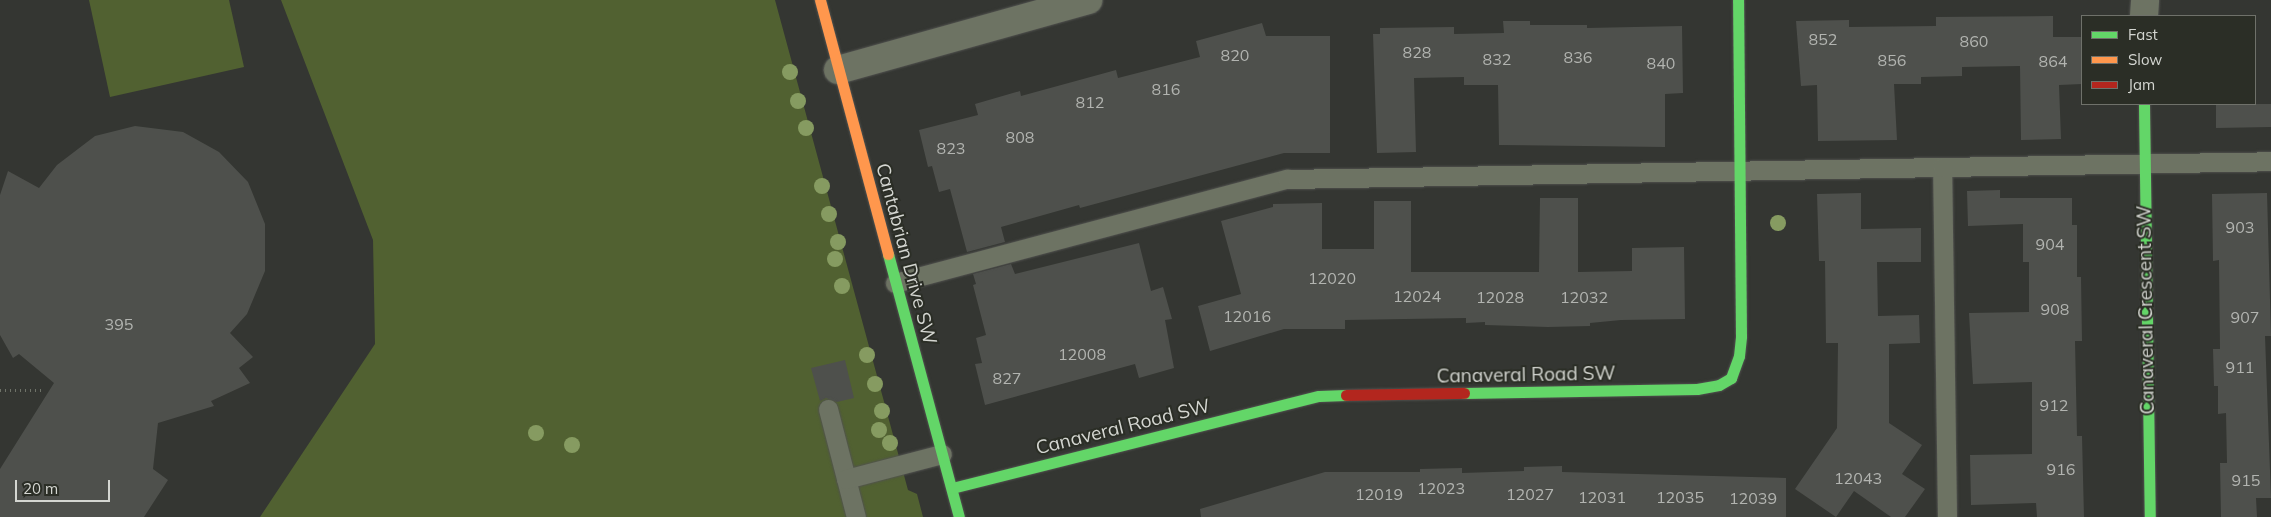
<!DOCTYPE html>
<style>
body{margin:0}
#map{position:relative;width:2271px;height:517px;overflow:hidden;background:#343632;font-family:Mulish,sans-serif}
div>[style]{position:absolute}
.green>*{inset:0;background:#516131}
.building>*{inset:0;background:#4e504c}
.path>*{height:3px;margin-top:-1.5px;transform-origin:0;background:repeating-linear-gradient(90deg,#6e7268 0 1px,transparent 0 5px)}
.roads{filter:drop-shadow(0 0 1px #51524f) drop-shadow(0 0 1px #51524f)}
.lane>*{height:19px;margin:-9.5px;padding:0 9.5px;transform-origin:9.5px;border-radius:9.5px;background:#6d7363}
.street>*{height:28px;margin:-14px;padding:0 14px;transform-origin:14px;border-radius:14px;background:#6d7363}
.fast>*{height:11px;margin:-5.5px;padding:0 5.5px;transform-origin:5.5px;border-radius:5.5px;background:#63d668}
.slow>*{height:11px;margin:-5.5px;padding:0 5.5px;transform-origin:5.5px;border-radius:5.5px;background:#ff974d}
.jam>*{height:11px;margin:-5.5px;padding:0 5.5px;transform-origin:5.5px;border-radius:5.5px;background:#b3261e}
.trees>*{width:16px;height:16px;margin:-8px;border-radius:50%;background:#869b61}
span{translate:-50% -50%;white-space:nowrap;text-align:center;line-height:1.15;-webkit-text-stroke:4px #2b2e26;paint-order:stroke}
.number-label{font-size:16px;color:#b2b4b0}
.number-label span{-webkit-text-stroke-width:0}
.street-label{font-size:19px;color:#d4d6d1}
.legend{position:absolute;left:2081px;top:15px;width:175px;height:90px;box-sizing:border-box;background:#2b2e26;border:1px solid #6f716a;margin:0;padding:6px 9px;list-style:none;font-size:15px;color:#d4d6d1}
.legend li{display:flex;align-items:center;gap:10px;height:25px}
.legend b{width:25px;border:1px solid #6f716a}
.scale{position:absolute;left:15px;top:480px;width:95px;height:22px;box-sizing:border-box;border:2px solid #d4d6d1;border-top:0;padding-left:6px;font-size:15px;line-height:18px;white-space:nowrap;color:#d4d6d1;-webkit-text-stroke:4px #2b2e26;paint-order:stroke}
</style>
<div id="map">
<div class="green">
<div style="clip-path:polygon(89px 0,229px 0,244px 67px,110px 97px)"></div>
<div style="clip-path:polygon(281px 0,775px 0,908px 490px,917px 494px,923px 517px,260px 517px,375px 344px,373px 240px)"></div>
</div>
<div class="building">
<div style="clip-path:polygon(2053px 16px,2053px 37px,2082px 37px,2082px 84px,2059px 85px,2061px 139px,2021px 140px,2020px 66px,1962px 67px,1962px 76px,1921px 77px,1921px 84px,1894px 84px,1897px 140px,1818px 141px,1817px 85px,1801px 86px,1796px 21px,1849px 20px,1849px 27px,1936px 26px,1936px 17px)"></div>
<div style="clip-path:polygon(1503px 21px,1530px 21px,1530px 25px,1587px 25px,1587px 28px,1682px 26px,1683px 93px,1665px 94px,1665px 147px,1499px 145px,1498px 85px,1464px 85px,1464px 77px,1414px 78px,1416px 152px,1377px 153px,1373px 34px,1380px 34px,1380px 28px,1454px 27px,1454px 34px,1504px 33px)"></div>
<div style="clip-path:polygon(1262px 23px,1266px 36px,1330px 36px,1330px 153px,1284px 153px,1080px 208px,1079px 205px,1001px 227px,1005px 242px,967px 252px,950px 189px,939px 192px,932px 166px,928px 167px,919px 130px,978px 115px,975px 104px,1020px 91px,1021px 96px,1116px 70px,1118px 78px,1200px 57px,1196px 41px)"></div>
<div style="clip-path:polygon(2216px 104px,2271px 104px,2271px 127px,2216px 128px)"></div>
<div style="clip-path:polygon(135px 126px,183px 132px,219px 152px,248px 182px,265px 224px,265px 271px,247px 314px,230px 333px,253px 357px,239px 368px,250px 383px,211px 401px,214px 406px,158px 423px,153px 469px,168px 480px,144px 517px,0 517px,0 469px,54px 383px,19px 354px,13px 358px,0 335px,0 195px,8px 171px,39px 188px,57px 165px,95px 136px)"></div>
<div style="clip-path:polygon(2000px 190px,2000px 198px,2072px 198px,2072px 225px,2077px 225px,2077px 277px,2081px 277px,2082px 341px,2075px 341px,2077px 436px,2082px 436px,2084px 517px,2037px 517px,2036px 503px,1971px 505px,1970px 455px,2032px 454px,2032px 382px,1973px 384px,1969px 313px,2029px 312px,2029px 262px,2023px 262px,2023px 224px,1968px 226px,1967px 191px)"></div>
<div style="clip-path:polygon(1861px 193px,1861px 229px,1921px 228px,1921px 262px,1877px 262px,1878px 316px,1919px 315px,1920px 343px,1889px 344px,1889px 423px,1922px 445px,1902px 474px,1925px 489px,1905px 517px,1891px 517px,1854px 491px,1836px 517px,1795px 489px,1837px 428px,1838px 343px,1826px 343px,1825px 261px,1819px 261px,1817px 194px)"></div>
<div style="clip-path:polygon(2267px 193px,2271px 336px,2265px 336px,2271px 498px,2256px 498px,2257px 517px,2221px 517px,2220px 463px,2227px 463px,2226px 413px,2218px 414px,2218px 386px,2214px 386px,2213px 349px,2220px 349px,2219px 260px,2213px 261px,2212px 194px)"></div>
<div style="clip-path:polygon(1540px 198px,1578px 198px,1578px 272px,1632px 271px,1632px 248px,1684px 247px,1685px 319px,1621px 320px,1590px 323px,1590px 326px,1548px 327px,1485px 325px,1485px 322px,1466px 323px,1466px 318px,1345px 320px,1345px 329px,1284px 329px,1210px 351px,1198px 306px,1241px 294px,1221px 221px,1273px 207px,1273px 204px,1322px 203px,1322px 249px,1374px 249px,1374px 201px,1411px 201px,1411px 272px,1539px 272px)"></div>
<div style="clip-path:polygon(1139px 243px,1151px 291px,1163px 287px,1172px 319px,1165px 320px,1174px 368px,1139px 378px,1135px 364px,985px 405px,975px 364px,982px 363px,976px 338px,986px 335px,973px 285px,976px 284px,973px 274px,1011px 264px,1015px 274px)"></div>
<div style="clip-path:polygon(845px 360px,854px 398px,837px 402px,826px 398px,820px 401px,811px 368px)"></div>
<div style="clip-path:polygon(1562px 466px,1562px 472px,1786px 478px,1786px 517px,1201px 517px,1200px 509px,1325px 472px,1420px 472px,1420px 469px,1462px 468px,1462px 473px,1524px 471px,1524px 467px)"></div>
</div>
<div class="path">
<div style="left:0;top:390px;width:42px"></div>
</div>
<div class="roads">
<div class="lane">
<div style="left:895px;top:283px;width:406px;rotate:-14.9deg"></div>
<div style="left:1287px;top:179px;width:655px;rotate:-1.05deg"></div>
<div style="left:828px;top:409px;width:112px;rotate:75.5deg"></div>
<div style="left:846px;top:479px;width:99px;rotate:-14.6deg"></div>
<div style="left:1947px;top:517px;width:350px;rotate:-90.8deg"></div>
<div style="left:1942px;top:167px;width:329px;rotate:-1deg"></div>
</div>
<div class="street">
<div style="left:2144px;top:16px;width:16px;rotate:-86deg"></div>
<div style="left:838px;top:70px;width:260px;rotate:-15.6deg"></div>
</div>
<div class="fast">
<div style="left:2144px;top:104px;width:413px;rotate:89.2deg"></div>
<div style="left:888px;top:254px;width:272px;rotate:74.9deg"></div>
<div style="left:1464px;top:393px;width:233px;rotate:-1deg"></div>
<div style="left:1697px;top:389px;width:22px;rotate:-10deg"></div>
<div style="left:1719px;top:385px;width:14px;rotate:-30deg"></div>
<div style="left:1731px;top:378px;width:23px;rotate:-70deg"></div>
<div style="left:1739px;top:356px;width:20px;rotate:-84deg"></div>
<div style="left:1741px;top:336px;width:336px;rotate:-90.5deg"></div>
<div style="left:952px;top:488px;width:378px;rotate:-14.1deg"></div>
<div style="left:1319px;top:396px;width:27px;rotate:-2deg"></div>
</div>
<div class="slow">
<div style="left:820px;top:0;width:263px;rotate:75deg"></div>
</div>
<div class="jam">
<div style="left:1346px;top:395px;width:118px;rotate:-1deg"></div>
</div>
</div>
<div class="trees">
<div style="left:790px;top:72px"></div>
<div style="left:798px;top:101px"></div>
<div style="left:806px;top:128px"></div>
<div style="left:822px;top:186px"></div>
<div style="left:829px;top:214px"></div>
<div style="left:1778px;top:223px"></div>
<div style="left:838px;top:242px"></div>
<div style="left:835px;top:259px"></div>
<div style="left:842px;top:286px"></div>
<div style="left:867px;top:355px"></div>
<div style="left:875px;top:384px"></div>
<div style="left:882px;top:411px"></div>
<div style="left:879px;top:430px"></div>
<div style="left:536px;top:433px"></div>
<div style="left:890px;top:443px"></div>
<div style="left:572px;top:445px"></div>
</div>
<div class="number-label">
<span style="left:1823px;top:39px">852</span>
<span style="left:1974px;top:41px">860</span>
<span style="left:1417px;top:52px">828</span>
<span style="left:1235px;top:55px">820</span>
<span style="left:1578px;top:57px">836</span>
<span style="left:1497px;top:59px">832</span>
<span style="left:1892px;top:60px">856</span>
<span style="left:2053px;top:61px">864</span>
<span style="left:1661px;top:63px">840</span>
<span style="left:1166px;top:89px">816</span>
<span style="left:1090px;top:102px">812</span>
<span style="left:1020px;top:137px">808</span>
<span style="left:951px;top:148px">823</span>
<span style="left:2240px;top:227px">903</span>
<span style="left:2050px;top:244px">904</span>
<span style="left:1332px;top:278px">12020</span>
<span style="left:1417px;top:296px">12024</span>
<span style="left:1500px;top:297px">12028</span>
<span style="left:1584px;top:297px">12032</span>
<span style="left:2055px;top:309px">908</span>
<span style="left:1247px;top:316px">12016</span>
<span style="left:2245px;top:317px">907</span>
<span style="left:119px;top:324px">395</span>
<span style="left:1082px;top:354px">12008</span>
<span style="left:2240px;top:367px">911</span>
<span style="left:1007px;top:378px">827</span>
<span style="left:2054px;top:405px">912</span>
<span style="left:2061px;top:469px">916</span>
<span style="left:1858px;top:478px">12043</span>
<span style="left:2246px;top:480px">915</span>
<span style="left:1441px;top:488px">12023</span>
<span style="left:1379px;top:494px">12019</span>
<span style="left:1530px;top:494px">12027</span>
<span style="left:1602px;top:497px">12031</span>
<span style="left:1680px;top:497px">12035</span>
<span style="left:1753px;top:498px">12039</span>
</div>
<div class="street-label">
<span style="left:906px;top:254px;rotate:75deg">Cantabrian Drive SW</span>
<span style="left:2146px;top:310px;rotate:-91deg">Canaveral Crescent SW</span>
<span style="left:1526px;top:375px;rotate:-1deg">Canaveral Road SW</span>
<span style="left:1123px;top:427px;rotate:-14deg">Canaveral Road SW</span>
</div>
<ul class="legend">
<li><b style="height:6px;background:#63d668"></b>Fast</li>
<li><b style="height:6px;background:#ff974d"></b>Slow</li>
<li><b style="height:6px;background:#b3261e"></b>Jam</li>
</ul>
<div class="scale">20 m</div>
</div>
